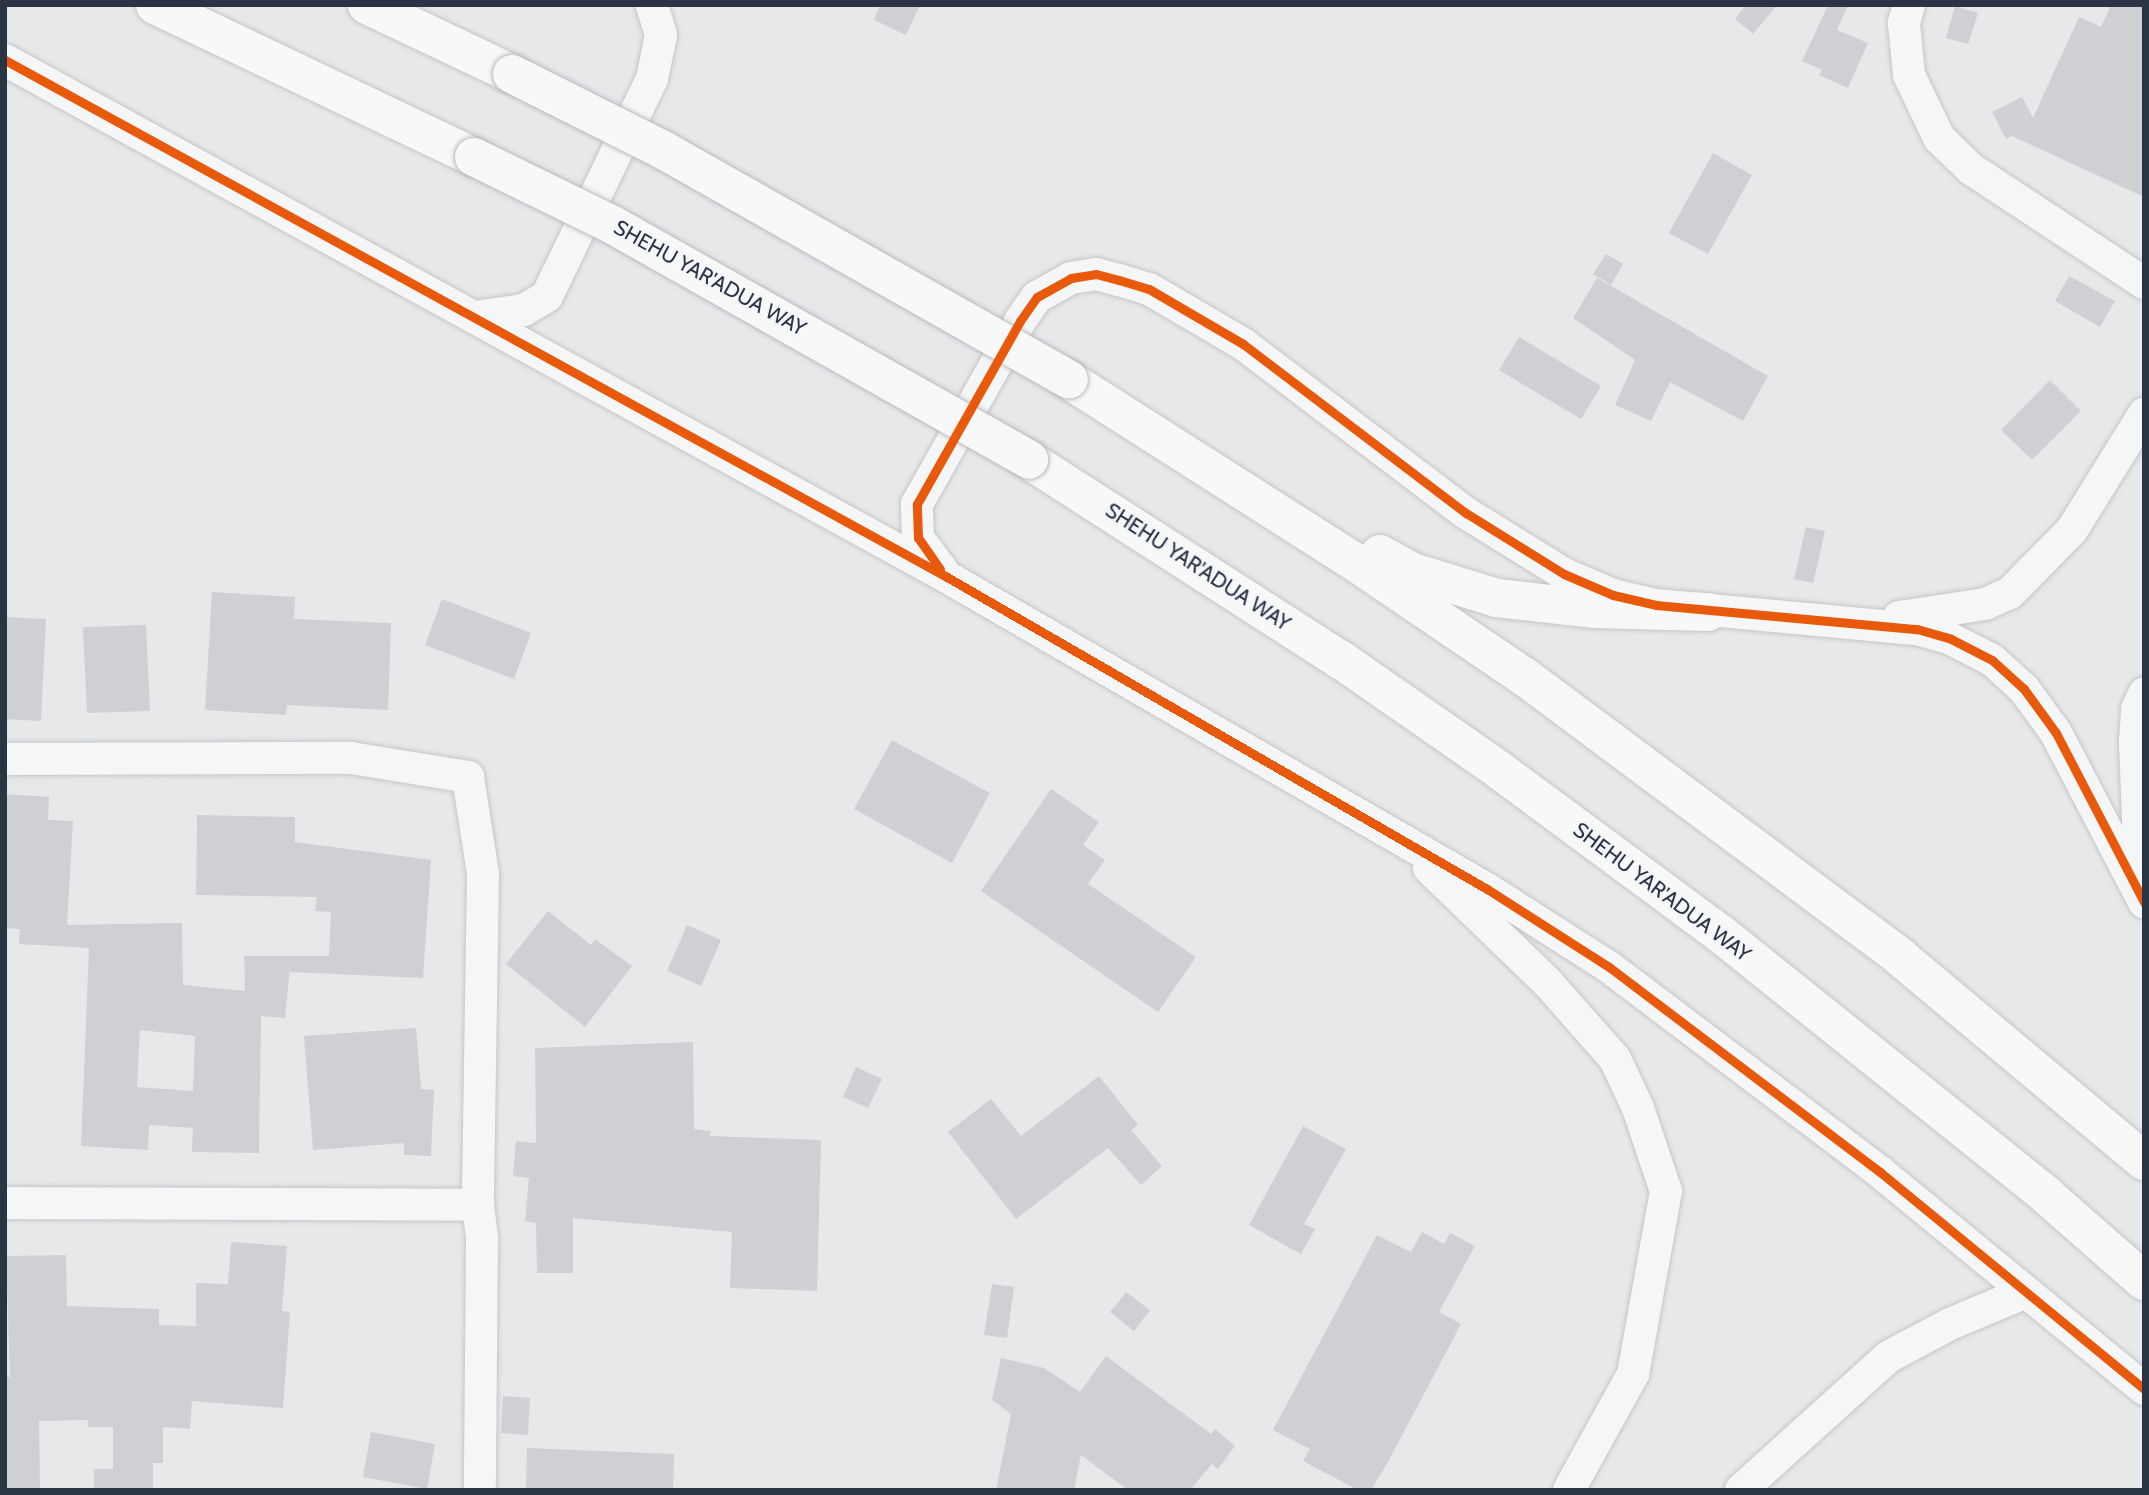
<!DOCTYPE html>
<style>
body{margin:0}
#map{position:relative;width:2149px;height:1495px;overflow:hidden;background:#e6e8ea;font-family:Cabin,sans-serif}
div>[style]{position:absolute}
.building>*{inset:0;background:#ced0d3}
.roads{filter:drop-shadow(0 0 2px #c4c6c8) drop-shadow(0 0 2px #c4c6c8)}
.minor>*{height:32px;margin:-16px;padding:0 16px;transform-origin:16px;border-radius:16px;background:#f5f6f7}
.highway>*{height:38px;margin:-19px;padding:0 19px;transform-origin:19px;border-radius:19px;background:#f8f8f8}
.bridges{filter:drop-shadow(0 0 2px #b8bbbf) drop-shadow(0 0 2px #b8bbbf)}
.highway-bridge>*{height:38px;margin:-19px;padding:0 19px;transform-origin:19px;border-radius:19px;background:#f8f8f8}
.cycleway>*{height:9px;margin:-4.5px;padding:0 4.5px;transform-origin:4.5px;border-radius:4.5px;background:#e8590c}
span{translate:-50% -50%;white-space:nowrap;text-align:center;line-height:1.15;-webkit-text-stroke:5px #f4f6f9;paint-order:stroke}
.street-label{font-size:21px;color:#2b3445}
.frame{position:absolute;inset:0;border:7px solid #2b3445;pointer-events:none}
</style>
<div id="map">
<div class="building">
<div style="clip-path:polygon(880px 5px,920px 5px,906px 35px,874px 20px)"></div>
<div style="clip-path:polygon(1746px 5px,1777px 5px,1753px 34px,1735px 19px)"></div>
<div style="clip-path:polygon(1828px 5px,1848px 5px,1837px 30px,1868px 43px,1848px 88px,1819px 75px,1822px 70px,1802px 61px)"></div>
<div style="clip-path:polygon(2111px 5px,2144px 5px,2144px 197px,2012px 136px,2006px 139px,1992px 112px,2022px 97px,2033px 118px,2079px 17px,2101px 27px)"></div>
<div style="clip-path:polygon(1955px 6px,1978px 13px,1968px 44px,1946px 38px)"></div>
<div style="clip-path:polygon(1713px 153px,1752px 175px,1708px 254px,1669px 233px)"></div>
<div style="clip-path:polygon(1606px 254px,1623px 264px,1611px 285px,1593px 274px)"></div>
<div style="clip-path:polygon(2069px 276px,2115px 301px,2100px 327px,2055px 301px)"></div>
<div style="clip-path:polygon(1597px 278px,1768px 376px,1743px 421px,1670px 382px,1651px 421px,1615px 405px,1635px 360px,1573px 318px)"></div>
<div style="clip-path:polygon(1519px 337px,1601px 386px,1581px 419px,1499px 370px)"></div>
<div style="clip-path:polygon(2050px 380px,2081px 411px,2032px 460px,2001px 430px)"></div>
<div style="clip-path:polygon(1806px 527px,1825px 531px,1813px 583px,1794px 579px)"></div>
<div style="clip-path:polygon(212px 592px,295px 597px,294px 619px,391px 623px,388px 710px,287px 705px,286px 715px,205px 710px)"></div>
<div style="clip-path:polygon(442px 599px,531px 633px,514px 679px,425px 645px)"></div>
<div style="clip-path:polygon(5px 617px,46px 619px,41px 721px,5px 719px)"></div>
<div style="clip-path:polygon(146px 625px,150px 711px,87px 713px,83px 627px)"></div>
<div style="clip-path:polygon(892px 740px,990px 793px,952px 863px,854px 809px)"></div>
<div style="clip-path:polygon(1051px 789px,1099px 822px,1083px 845px,1105px 860px,1088px 884px,1196px 957px,1158px 1012px,981px 891px)"></div>
<div style="clip-path:polygon(evenodd,5px 794px,49px 797px,48px 820px,73px 821px,67px 925px,182px 923px,183px 985px,245px 991px,244px 956px,329px 956px,331px 912px,315px 911px,317px 897px,196px 895px,197px 815px,295px 817px,295px 842px,431px 860px,423px 978px,290px 972px,290px 968px,285px 1018px,261px 1016px,259px 1153px,192px 1152px,193px 1128px,149px 1125px,148px 1150px,81px 1146px,89px 948px,19px 944px,20px 929px,5px 928px,5px 794px,140px 1030px,195px 1036px,193px 1091px,137px 1087px,140px 1030px)"></div>
<div style="clip-path:polygon(548px 911px,591px 945px,595px 939px,632px 966px,585px 1027px,506px 964px)"></div>
<div style="clip-path:polygon(687px 925px,721px 940px,701px 986px,667px 971px)"></div>
<div style="clip-path:polygon(416px 1028px,421px 1089px,434px 1090px,431px 1156px,404px 1155px,404px 1143px,313px 1150px,304px 1036px)"></div>
<div style="clip-path:polygon(693px 1042px,694px 1129px,711px 1131px,710px 1136px,821px 1140px,817px 1291px,730px 1288px,732px 1232px,573px 1218px,573px 1273px,537px 1273px,536px 1223px,525px 1221px,529px 1178px,513px 1176px,516px 1141px,536px 1143px,535px 1048px)"></div>
<div style="clip-path:polygon(856px 1067px,882px 1079px,868px 1108px,843px 1097px)"></div>
<div style="clip-path:polygon(1099px 1076px,1138px 1125px,1131px 1130px,1162px 1166px,1141px 1185px,1108px 1148px,1016px 1219px,948px 1132px,991px 1099px,1021px 1136px)"></div>
<div style="clip-path:polygon(1303px 1126px,1346px 1149px,1304px 1224px,1315px 1229px,1301px 1254px,1249px 1225px)"></div>
<div style="clip-path:polygon(1422px 1232px,1444px 1244px,1450px 1233px,1475px 1246px,1439px 1312px,1461px 1324px,1388px 1462px,1371px 1490px,1358px 1490px,1303px 1461px,1310px 1449px,1273px 1430px,1377px 1235px,1411px 1252px)"></div>
<div style="clip-path:polygon(231px 1242px,287px 1246px,282px 1311px,290px 1312px,283px 1408px,192px 1401px,190px 1429px,163px 1427px,163px 1463px,153px 1463px,153px 1490px,94px 1490px,94px 1469px,113px 1469px,113px 1427px,88px 1427px,88px 1420px,39px 1421px,40px 1490px,5px 1490px,5px 1377px,10px 1377px,6px 1256px,66px 1255px,67px 1306px,159px 1309px,159px 1325px,196px 1326px,196px 1283px,228px 1284px)"></div>
<div style="clip-path:polygon(992px 1284px,1014px 1287px,1007px 1338px,984px 1335px)"></div>
<div style="clip-path:polygon(1126px 1292px,1150px 1310px,1134px 1331px,1110px 1312px)"></div>
<div style="clip-path:polygon(1106px 1356px,1211px 1434px,1215px 1429px,1235px 1446px,1218px 1469px,1212px 1464px,1190px 1490px,1128px 1490px,1081px 1455px,1074px 1490px,996px 1490px,1011px 1414px,992px 1400px,1001px 1358px,1044px 1368px,1080px 1392px)"></div>
<div style="clip-path:polygon(503px 1396px,530px 1398px,528px 1435px,501px 1433px)"></div>
<div style="clip-path:polygon(371px 1432px,435px 1444px,427px 1489px,363px 1477px)"></div>
<div style="clip-path:polygon(527px 1448px,674px 1454px,673px 1490px,526px 1490px)"></div>
</div>
<div class="roads">
<div class="minor">
<div style="left:1909px;top:5px;width:19px;rotate:106deg"></div>
<div style="left:1904px;top:23px;width:52px;rotate:84.5deg"></div>
<div style="left:1909px;top:75px;width:70px;rotate:64.5deg"></div>
<div style="left:1939px;top:138px;width:45px;rotate:44.1deg"></div>
<div style="left:1971px;top:169px;width:207px;rotate:33.4deg"></div>
<div style="left:5px;top:60px;width:1075px;rotate:28.76deg"></div>
<div style="left:947px;top:577px;width:624px;rotate:30.02deg"></div>
<div style="left:1487px;top:889px;width:145px;rotate:32.6deg"></div>
<div style="left:1609px;top:967px;width:340px;rotate:37.1deg"></div>
<div style="left:1880px;top:1172px;width:342px;rotate:39.4deg"></div>
<div style="left:475px;top:317px;width:49px;rotate:-8.1deg"></div>
<div style="left:524px;top:310px;width:27px;rotate:-31deg"></div>
<div style="left:547px;top:296px;width:241px;rotate:-64.2deg"></div>
<div style="left:652px;top:79px;width:45px;rotate:-78.4deg"></div>
<div style="left:661px;top:35px;width:31px;rotate:-107deg"></div>
<div style="left:942px;top:570px;width:40px;rotate:-127deg"></div>
<div style="left:918px;top:538px;width:34px;rotate:-92deg"></div>
<div style="left:917px;top:504px;width:210px;rotate:-60.6deg"></div>
<div style="left:1020px;top:321px;width:29px;rotate:-55deg"></div>
<div style="left:1037px;top:297px;width:39px;rotate:-29deg"></div>
<div style="left:1071px;top:278px;width:25px;rotate:-9deg"></div>
<div style="left:1096px;top:274px;width:24px;rotate:15deg"></div>
<div style="left:1119px;top:280px;width:31px;rotate:17deg"></div>
<div style="left:1149px;top:289px;width:109px;rotate:30.3deg"></div>
<div style="left:1243px;top:344px;width:280px;rotate:37.2deg"></div>
<div style="left:1466px;top:513px;width:115px;rotate:31.9deg"></div>
<div style="left:1564px;top:574px;width:53px;rotate:23.2deg"></div>
<div style="left:1613px;top:595px;width:44px;rotate:13.1deg"></div>
<div style="left:1656px;top:605px;width:262px;rotate:5.3deg"></div>
<div style="left:1917px;top:629px;width:35px;rotate:16deg"></div>
<div style="left:1951px;top:639px;width:46px;rotate:27.1deg"></div>
<div style="left:1992px;top:660px;width:43px;rotate:42.2deg"></div>
<div style="left:2024px;top:689px;width:54px;rotate:54deg"></div>
<div style="left:2056px;top:733px;width:191px;rotate:62.5deg"></div>
<div style="left:1899px;top:617px;width:87px;rotate:-8.6deg"></div>
<div style="left:1985px;top:604px;width:27px;rotate:-24deg"></div>
<div style="left:2010px;top:593px;width:88px;rotate:-45.5deg"></div>
<div style="left:2072px;top:530px;width:137px;rotate:-58.2deg"></div>
<div style="left:5px;top:759px;width:346px;rotate:-0.2deg"></div>
<div style="left:351px;top:758px;width:119px;rotate:9.2deg"></div>
<div style="left:468px;top:777px;width:98px;rotate:81.2deg"></div>
<div style="left:483px;top:874px;width:331px;rotate:90.9deg"></div>
<div style="left:478px;top:1205px;width:35px;rotate:83deg"></div>
<div style="left:482px;top:1240px;width:250px;rotate:90.5deg"></div>
<div style="left:1429px;top:868px;width:165px;rotate:44deg"></div>
<div style="left:1548px;top:983px;width:101px;rotate:48.6deg"></div>
<div style="left:1615px;top:1059px;width:54px;rotate:64.9deg"></div>
<div style="left:1638px;top:1108px;width:88px;rotate:71.4deg"></div>
<div style="left:1666px;top:1191px;width:186px;rotate:100.2deg"></div>
<div style="left:1633px;top:1374px;width:132px;rotate:118.9deg"></div>
<div style="left:2141px;top:893px;width:152px;rotate:-92.3deg"></div>
<div style="left:2135px;top:741px;width:32px;rotate:-86deg"></div>
<div style="left:2137px;top:709px;width:17px;rotate:-65deg"></div>
<div style="left:5px;top:1203px;width:473px;rotate:0.2deg"></div>
<div style="left:1741px;top:1490px;width:198px;rotate:-42.1deg"></div>
<div style="left:1888px;top:1357px;width:70px;rotate:-28deg"></div>
<div style="left:1950px;top:1324px;width:82px;rotate:-22.8deg"></div>
</div>
<div class="highway">
<div style="left:155px;top:5px;width:353px;rotate:25.5deg"></div>
<div style="left:367px;top:5px;width:161px;rotate:25.4deg"></div>
<div style="left:1069px;top:380px;width:335px;rotate:32.5deg"></div>
<div style="left:1352px;top:560px;width:209px;rotate:34.1deg"></div>
<div style="left:1525px;top:677px;width:468px;rotate:36.7deg"></div>
<div style="left:1900px;top:957px;width:318px;rotate:39.9deg"></div>
<div style="left:1029px;top:460px;width:371px;rotate:32.7deg"></div>
<div style="left:1341px;top:660px;width:193px;rotate:34.8deg"></div>
<div style="left:1499px;top:770px;width:277px;rotate:36.5deg"></div>
<div style="left:1722px;top:935px;width:415px;rotate:38.7deg"></div>
<div style="left:2046px;top:1195px;width:130px;rotate:41.3deg"></div>
<div style="left:1380px;top:554px;width:37px;rotate:29deg"></div>
<div style="left:1412px;top:572px;width:89px;rotate:17deg"></div>
<div style="left:1497px;top:598px;width:99px;rotate:6.4deg"></div>
<div style="left:1595px;top:609px;width:113px;rotate:1.5deg"></div>
</div>
</div>
<div class="bridges">
<div class="highway-bridge">
<div style="left:512px;top:74px;width:171px;rotate:26.7deg"></div>
<div style="left:665px;top:151px;width:464px;rotate:29.5deg"></div>
<div style="left:474px;top:157px;width:153px;rotate:26.1deg"></div>
<div style="left:611px;top:224px;width:480px;rotate:29.4deg"></div>
</div>
</div>
<div class="cycleway">
<div style="left:5px;top:60px;width:1075px;rotate:28.76deg"></div>
<div style="left:947px;top:577px;width:624px;rotate:30.02deg"></div>
<div style="left:1487px;top:889px;width:145px;rotate:32.6deg"></div>
<div style="left:1609px;top:967px;width:340px;rotate:37.1deg"></div>
<div style="left:1880px;top:1172px;width:342px;rotate:39.4deg"></div>
<div style="left:940px;top:569px;width:38px;rotate:-125deg"></div>
<div style="left:918px;top:538px;width:34px;rotate:-92deg"></div>
<div style="left:917px;top:504px;width:210px;rotate:-60.6deg"></div>
<div style="left:1020px;top:321px;width:29px;rotate:-55deg"></div>
<div style="left:1037px;top:297px;width:39px;rotate:-29deg"></div>
<div style="left:1071px;top:278px;width:25px;rotate:-9deg"></div>
<div style="left:1096px;top:274px;width:24px;rotate:15deg"></div>
<div style="left:1119px;top:280px;width:31px;rotate:17deg"></div>
<div style="left:1149px;top:289px;width:109px;rotate:30.3deg"></div>
<div style="left:1243px;top:344px;width:280px;rotate:37.2deg"></div>
<div style="left:1466px;top:513px;width:115px;rotate:31.9deg"></div>
<div style="left:1564px;top:574px;width:53px;rotate:23.2deg"></div>
<div style="left:1613px;top:595px;width:44px;rotate:13.1deg"></div>
<div style="left:1656px;top:605px;width:262px;rotate:5.3deg"></div>
<div style="left:1917px;top:629px;width:35px;rotate:16deg"></div>
<div style="left:1951px;top:639px;width:46px;rotate:27.1deg"></div>
<div style="left:1992px;top:660px;width:43px;rotate:42.2deg"></div>
<div style="left:2024px;top:689px;width:54px;rotate:54deg"></div>
<div style="left:2056px;top:733px;width:191px;rotate:62.5deg"></div>
</div>
<div class="street-label">
<span style="left:710px;top:278px;rotate:29deg">SHEHU YAR'ADUA WAY</span>
<span style="left:1198px;top:567px;rotate:33deg">SHEHU YAR'ADUA WAY</span>
<span style="left:1662px;top:892px;rotate:37deg">SHEHU YAR'ADUA WAY</span>
</div>
<div class="frame"></div>
</div>
